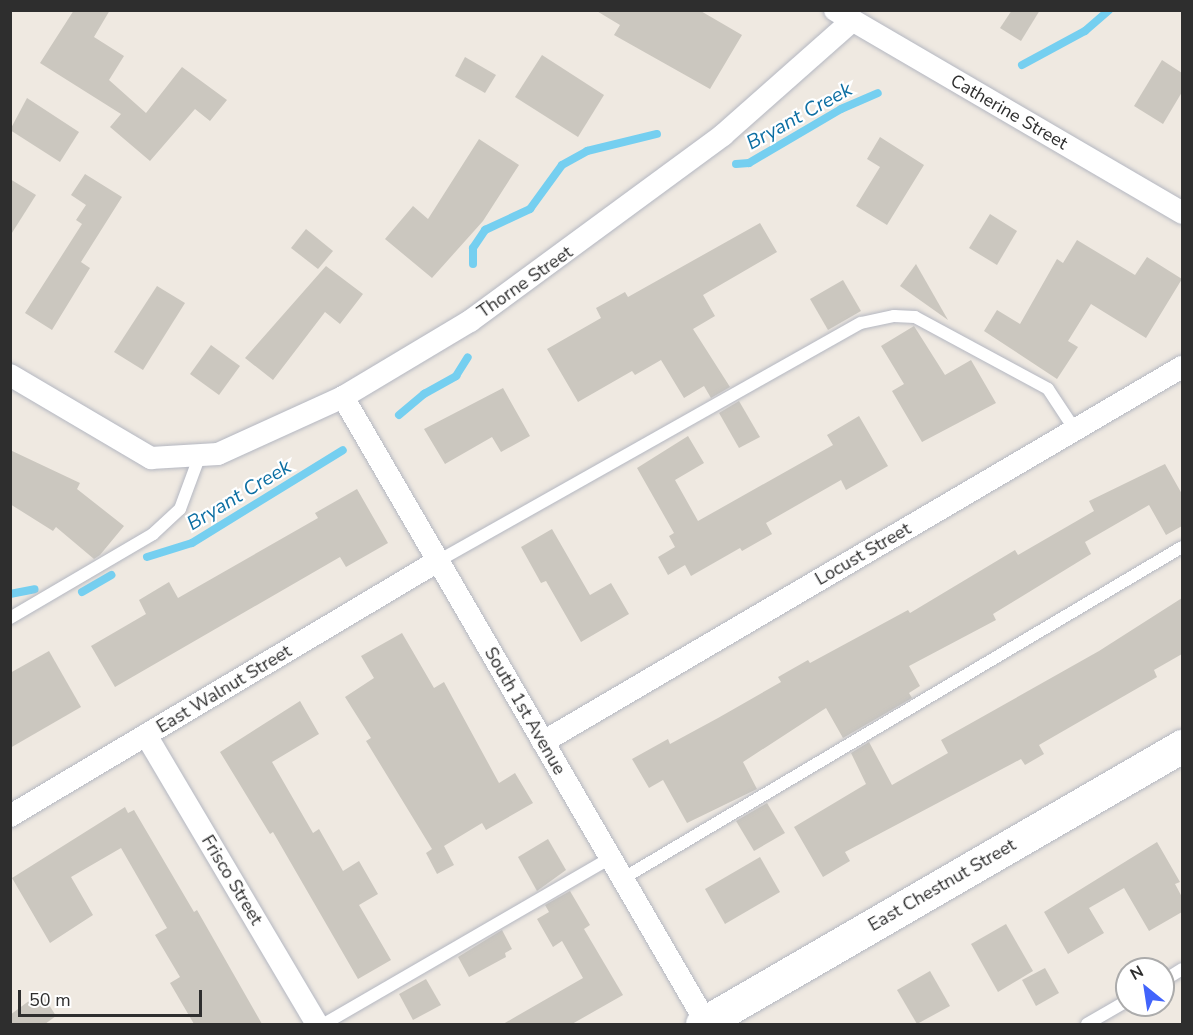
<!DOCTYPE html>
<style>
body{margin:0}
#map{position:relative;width:1193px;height:1035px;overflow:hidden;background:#efe9e1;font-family:"Nunito Sans",sans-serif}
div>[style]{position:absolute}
.stream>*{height:8px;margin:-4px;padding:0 4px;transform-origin:4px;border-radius:4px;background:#75cff0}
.building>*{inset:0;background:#cbc7bf}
.roads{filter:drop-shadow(0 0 2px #b4b7c1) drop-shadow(0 0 2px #b4b7c1)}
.service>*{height:12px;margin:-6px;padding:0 6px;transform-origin:6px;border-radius:6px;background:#fff}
.minor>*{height:22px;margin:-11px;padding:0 11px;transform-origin:11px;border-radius:11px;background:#fff}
.secondary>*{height:33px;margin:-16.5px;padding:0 16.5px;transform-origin:16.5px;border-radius:16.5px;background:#fff}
span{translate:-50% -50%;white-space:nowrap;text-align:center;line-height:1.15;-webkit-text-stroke:4.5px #fff;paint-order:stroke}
.street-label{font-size:18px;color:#2e2e2e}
.water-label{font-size:20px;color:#0d6fa3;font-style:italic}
.frame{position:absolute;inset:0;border:12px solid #2e2e2e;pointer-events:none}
.north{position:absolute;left:1115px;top:957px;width:60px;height:60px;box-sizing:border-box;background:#fff;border:2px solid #ababab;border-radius:50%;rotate:330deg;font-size:16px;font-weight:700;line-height:24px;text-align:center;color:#2e2e2e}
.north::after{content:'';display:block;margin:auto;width:21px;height:27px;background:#4264fb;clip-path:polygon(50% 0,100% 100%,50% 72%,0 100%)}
.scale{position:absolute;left:18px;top:990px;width:184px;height:27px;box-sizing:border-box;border:3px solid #2e2e2e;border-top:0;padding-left:8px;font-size:18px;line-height:21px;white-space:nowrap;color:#2e2e2e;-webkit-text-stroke:4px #fff;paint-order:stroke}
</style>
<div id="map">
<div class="stream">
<div style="left:1022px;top:65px;width:72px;rotate:-28.4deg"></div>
<div style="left:1085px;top:31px;width:32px;rotate:-41deg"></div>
<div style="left:736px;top:164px;width:13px;rotate:-4deg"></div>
<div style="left:749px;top:163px;width:107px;rotate:-30.4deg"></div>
<div style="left:841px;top:109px;width:40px;rotate:-23.4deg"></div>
<div style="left:473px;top:264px;width:16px;rotate:-90deg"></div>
<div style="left:473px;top:248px;width:22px;rotate:-56deg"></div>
<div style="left:485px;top:230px;width:50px;rotate:-25deg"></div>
<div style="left:530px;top:209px;width:54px;rotate:-54deg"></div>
<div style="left:562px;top:165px;width:29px;rotate:-29deg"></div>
<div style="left:587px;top:151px;width:72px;rotate:-13.7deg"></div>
<div style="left:399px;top:415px;width:33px;rotate:-40deg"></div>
<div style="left:424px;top:394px;width:37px;rotate:-29deg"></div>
<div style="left:456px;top:376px;width:22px;rotate:-58deg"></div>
<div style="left:147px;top:557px;width:47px;rotate:-17.3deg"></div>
<div style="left:192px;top:543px;width:177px;rotate:-31.6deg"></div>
<div style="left:82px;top:592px;width:34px;rotate:-30deg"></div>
<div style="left:10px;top:594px;width:25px;rotate:-11deg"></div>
</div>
<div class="building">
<div style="clip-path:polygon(74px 10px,110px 10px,94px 37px,124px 56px,109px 80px,146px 113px,182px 67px,227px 100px,210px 121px,195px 109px,150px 161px,110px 127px,121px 114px,40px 63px)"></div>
<div style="clip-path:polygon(595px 10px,699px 10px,742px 35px,710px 89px,614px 35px,620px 25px)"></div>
<div style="clip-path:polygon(1012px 10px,1040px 10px,1021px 41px,1000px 28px)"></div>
<div style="clip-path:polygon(542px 55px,604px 95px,578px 137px,515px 97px)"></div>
<div style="clip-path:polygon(465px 57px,496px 75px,485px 93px,455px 76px)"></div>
<div style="clip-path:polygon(1162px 60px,1182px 73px,1182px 92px,1163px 124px,1134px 106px)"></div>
<div style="clip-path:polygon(27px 98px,79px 132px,60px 162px,10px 130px)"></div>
<div style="clip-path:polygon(880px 137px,924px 165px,887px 225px,856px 206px,880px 167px,867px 159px)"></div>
<div style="clip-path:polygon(479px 139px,519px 165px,483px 221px,432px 278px,385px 239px,413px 206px,428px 219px)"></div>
<div style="clip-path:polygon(85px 174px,122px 197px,81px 262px,90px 268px,52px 330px,25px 313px,82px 224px,76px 220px,86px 205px,71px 195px)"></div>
<div style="clip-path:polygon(10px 179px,36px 195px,10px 236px)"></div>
<div style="clip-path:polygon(990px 214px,1017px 231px,997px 265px,969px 248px)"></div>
<div style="clip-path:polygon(760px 223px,777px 252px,703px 295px,715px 316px,693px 329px,730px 387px,711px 398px,704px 386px,684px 398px,661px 360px,635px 375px,632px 371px,578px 402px,547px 349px,601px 318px,596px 308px,625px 292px,628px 297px)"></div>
<div style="clip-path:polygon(306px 229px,333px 251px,318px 269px,291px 248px)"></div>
<div style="clip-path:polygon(1077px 240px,1135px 275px,1147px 257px,1182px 279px,1146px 338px,1091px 304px,1068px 341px,1078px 347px,1057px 379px,984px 331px,997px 310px,1020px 324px,1057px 259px,1063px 263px)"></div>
<div style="clip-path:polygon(916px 264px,948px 320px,900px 286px)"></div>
<div style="clip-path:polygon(326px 266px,363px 294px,340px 324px,325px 312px,273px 380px,245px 358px)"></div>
<div style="clip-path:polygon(843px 280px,861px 311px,828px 330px,810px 299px)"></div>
<div style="clip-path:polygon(157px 286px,185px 303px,143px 370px,114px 352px)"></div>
<div style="clip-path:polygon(914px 326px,945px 375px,971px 360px,996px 403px,922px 442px,892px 391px,904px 384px,881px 346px)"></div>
<div style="clip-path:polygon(211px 345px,240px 366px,219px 395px,190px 374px)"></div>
<div style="clip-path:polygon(503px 388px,530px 436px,501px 452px,492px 437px,445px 464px,424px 429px)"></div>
<div style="clip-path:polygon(739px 401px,760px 437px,739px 448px,719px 413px)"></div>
<div style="clip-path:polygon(859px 416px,888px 466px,846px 490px,841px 480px,766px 523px,772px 534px,742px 551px,740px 548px,691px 576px,685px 565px,668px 575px,658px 557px,675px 547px,669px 536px,674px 533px,637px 468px,688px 436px,704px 463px,675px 480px,698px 521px,833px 445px,827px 435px)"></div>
<div style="clip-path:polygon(10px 450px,80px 483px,77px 489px,124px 526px,100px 555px,94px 559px,56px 527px,53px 531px,10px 504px)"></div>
<div style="clip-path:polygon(1165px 464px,1182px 494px,1182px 526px,1166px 535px,1149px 505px,1085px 542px,1091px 554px,993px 614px,996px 620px,909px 666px,920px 686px,909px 693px,912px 698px,843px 738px,826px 708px,743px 762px,757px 789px,687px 823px,663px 780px,649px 788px,632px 759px,668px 739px,670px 744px,718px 718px,781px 682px,778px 677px,808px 660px,810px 663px,908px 610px,910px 613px,1015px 550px,1018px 555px,1094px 511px,1089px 501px)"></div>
<div style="clip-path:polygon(357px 489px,388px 543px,346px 567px,340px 557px,115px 687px,91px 646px,146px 614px,139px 600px,169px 582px,178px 598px,318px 518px,315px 513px)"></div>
<div style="clip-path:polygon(552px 529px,590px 595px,611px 583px,629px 614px,581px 642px,546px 581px,541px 583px,521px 547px)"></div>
<div style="clip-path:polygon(1182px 598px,1182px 654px,1154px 670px,1157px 677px,1039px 745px,1044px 754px,1025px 765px,1021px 759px,845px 852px,850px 861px,823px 877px,794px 827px,866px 784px,851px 753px,869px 742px,892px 785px,948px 753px,941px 740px,1099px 651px)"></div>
<div style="clip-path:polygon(402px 633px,434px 688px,444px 682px,499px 783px,515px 773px,533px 803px,486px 830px,482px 823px,444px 846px,454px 865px,437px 874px,426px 853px,432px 849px,366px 741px,371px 738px,345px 697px,374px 678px,361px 656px)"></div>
<div style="clip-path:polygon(49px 651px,81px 707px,10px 748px,10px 673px)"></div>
<div style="clip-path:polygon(300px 701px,319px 734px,272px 762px,313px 833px,319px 829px,343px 871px,359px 861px,378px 894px,359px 905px,391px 960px,358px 979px,273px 832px,270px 834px,220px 752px)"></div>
<div style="clip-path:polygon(767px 803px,785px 833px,754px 851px,736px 821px)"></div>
<div style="clip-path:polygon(125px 807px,128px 813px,134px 810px,194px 912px,197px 910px,262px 1024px,194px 1024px,170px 983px,180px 977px,155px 935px,167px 928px,121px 848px,71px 877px,93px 915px,50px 943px,12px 878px)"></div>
<div style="clip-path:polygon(548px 839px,566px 870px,537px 891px,518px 857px)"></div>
<div style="clip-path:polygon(1157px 842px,1180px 882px,1175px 884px,1182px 897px,1182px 912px,1149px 931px,1124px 888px,1089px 908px,1104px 933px,1068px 954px,1044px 912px)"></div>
<div style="clip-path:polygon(760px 857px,780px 892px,725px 924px,705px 889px)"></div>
<div style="clip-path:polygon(570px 891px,590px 925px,584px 929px,623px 995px,572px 1024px,503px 1024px,583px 978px,562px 941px,553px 947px,537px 919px,549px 912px,545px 905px)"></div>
<div style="clip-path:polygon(1006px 924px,1033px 971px,998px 992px,971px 944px)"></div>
<div style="clip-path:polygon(502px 930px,512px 949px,505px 953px,506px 957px,469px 977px,458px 957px)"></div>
<div style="clip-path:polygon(1045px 968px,1059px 993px,1036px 1006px,1022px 980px)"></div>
<div style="clip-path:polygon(930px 971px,950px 1006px,917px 1024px,897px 990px)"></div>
<div style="clip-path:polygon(426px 979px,441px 1005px,413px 1020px,399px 994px)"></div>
<div style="clip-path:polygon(41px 992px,56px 1016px,45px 1024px,10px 1024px,10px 1015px)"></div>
</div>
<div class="roads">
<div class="service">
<div style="left:438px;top:561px;width:485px;rotate:-29.4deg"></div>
<div style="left:861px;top:323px;width:34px;rotate:-12deg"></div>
<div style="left:894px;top:316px;width:21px;rotate:3deg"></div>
<div style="left:915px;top:317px;width:151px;rotate:28.4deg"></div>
<div style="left:1048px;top:389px;width:49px;rotate:56.6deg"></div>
<div style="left:10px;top:618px;width:166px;rotate:-30.4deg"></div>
<div style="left:153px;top:534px;width:37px;rotate:-43deg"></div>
<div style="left:180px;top:509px;width:58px;rotate:-69.7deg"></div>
<div style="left:622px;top:879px;width:651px;rotate:-30.66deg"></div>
<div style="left:1163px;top:981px;width:22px;rotate:-32deg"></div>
<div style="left:324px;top:1024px;width:331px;rotate:-30.1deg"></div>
<div style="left:1087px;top:1024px;width:46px;rotate:-29.9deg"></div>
</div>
<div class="minor">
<div style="left:835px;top:10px;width:402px;rotate:30.3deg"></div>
<div style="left:10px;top:375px;width:164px;rotate:30.5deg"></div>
<div style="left:151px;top:458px;width:67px;rotate:-3.4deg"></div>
<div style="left:218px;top:454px;width:137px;rotate:-24.5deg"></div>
<div style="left:343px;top:397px;width:148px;rotate:-30.9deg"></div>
<div style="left:470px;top:321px;width:314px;rotate:-36.3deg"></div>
<div style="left:723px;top:135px;width:172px;rotate:-41.5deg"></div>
<div style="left:343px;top:397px;width:725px;rotate:59.86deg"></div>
<div style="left:146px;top:735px;width:336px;rotate:59.4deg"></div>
<div style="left:543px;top:742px;width:741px;rotate:-30.41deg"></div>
<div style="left:10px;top:816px;width:498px;rotate:-30.8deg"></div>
</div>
<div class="secondary">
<div style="left:702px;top:1024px;width:555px;rotate:-30.08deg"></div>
</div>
</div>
<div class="street-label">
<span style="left:1009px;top:112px;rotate:30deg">Catherine Street</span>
<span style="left:525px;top:282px;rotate:-35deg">Thorne Street</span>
<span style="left:863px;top:554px;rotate:-30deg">Locust Street</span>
<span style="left:224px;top:689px;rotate:-31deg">East Walnut Street</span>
<span style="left:525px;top:711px;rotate:60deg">South 1st Avenue</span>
<span style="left:232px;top:880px;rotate:59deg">Frisco Street</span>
<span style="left:942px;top:885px;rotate:-30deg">East Chestnut Street</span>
</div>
<div class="water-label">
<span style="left:799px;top:116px;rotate:-29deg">Bryant Creek</span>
<span style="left:239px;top:495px;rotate:-31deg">Bryant Creek</span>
</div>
<div class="frame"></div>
<div class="north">N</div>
<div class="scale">50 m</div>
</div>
